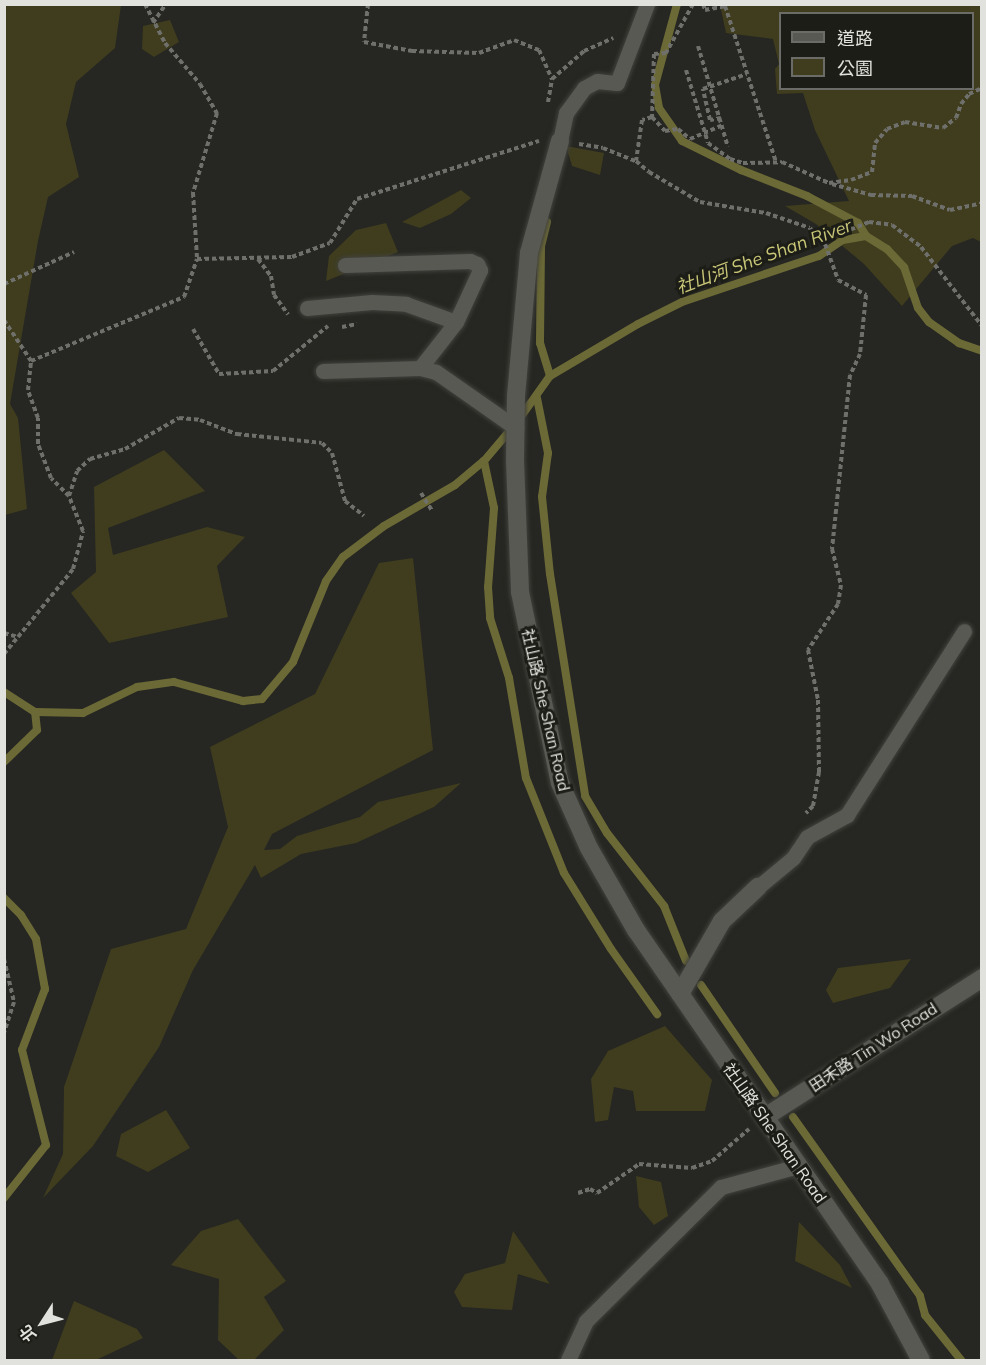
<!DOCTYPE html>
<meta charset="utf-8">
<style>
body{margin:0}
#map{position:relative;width:986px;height:1365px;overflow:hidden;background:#262622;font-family:Mulish,"Noto Sans TC",sans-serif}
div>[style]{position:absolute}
.green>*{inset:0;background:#3f3d1e}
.stream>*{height:8px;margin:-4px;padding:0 4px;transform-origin:4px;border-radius:4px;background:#6b6936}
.path>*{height:4px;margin-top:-2px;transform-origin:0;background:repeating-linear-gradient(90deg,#6f6f6b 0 4.5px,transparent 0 7.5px)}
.roads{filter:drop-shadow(0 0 2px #41413d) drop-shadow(0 0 2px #41413d)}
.service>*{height:15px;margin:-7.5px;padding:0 7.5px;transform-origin:7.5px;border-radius:7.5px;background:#595954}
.minor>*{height:18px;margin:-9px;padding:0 9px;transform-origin:9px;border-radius:9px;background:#595954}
span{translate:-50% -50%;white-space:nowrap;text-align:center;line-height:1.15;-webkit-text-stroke:6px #1d1d18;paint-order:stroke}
.street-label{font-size:16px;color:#e1e1dd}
.water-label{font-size:18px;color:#c8c677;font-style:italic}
.frame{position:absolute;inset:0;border:6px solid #e1e1dd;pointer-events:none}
.legend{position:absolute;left:779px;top:12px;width:195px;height:78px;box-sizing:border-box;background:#1d1d18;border:2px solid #6b6b67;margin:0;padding:8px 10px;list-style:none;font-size:18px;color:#e1e1dd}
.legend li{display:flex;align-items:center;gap:12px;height:30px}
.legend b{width:30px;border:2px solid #6b6b67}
.north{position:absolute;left:12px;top:1293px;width:60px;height:60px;-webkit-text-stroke:4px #1d1d18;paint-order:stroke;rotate:234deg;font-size:16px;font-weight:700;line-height:24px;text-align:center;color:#e1e1dd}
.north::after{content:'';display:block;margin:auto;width:21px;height:27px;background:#e1e1dd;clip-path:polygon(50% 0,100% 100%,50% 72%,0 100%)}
</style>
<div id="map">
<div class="green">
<div style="clip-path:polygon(4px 5px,121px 5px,115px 48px,76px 82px,66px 124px,79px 177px,48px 197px,38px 241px,10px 404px,18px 418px,27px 509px,5px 515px)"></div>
<div style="clip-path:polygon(evenodd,720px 5px,981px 5px,981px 242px,973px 238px,952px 246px,902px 306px,864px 264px,816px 224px,785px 206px,849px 201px,815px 130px,803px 93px,777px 94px,775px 69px,779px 64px,773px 39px,726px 33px,720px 5px,780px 14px,972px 14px,972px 88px,780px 88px,780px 14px)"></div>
<div style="clip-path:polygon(170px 20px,179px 42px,154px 57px,142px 49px,143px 26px)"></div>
<div style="clip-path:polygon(566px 146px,604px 153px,600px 175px,572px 166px)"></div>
<div style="clip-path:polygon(461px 190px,471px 198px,451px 214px,420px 228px,402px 222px)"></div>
<div style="clip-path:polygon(386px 223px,398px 252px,326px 281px,329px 256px,356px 230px)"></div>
<div style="clip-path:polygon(164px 450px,205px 491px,108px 528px,113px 555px,207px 527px,245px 537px,217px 566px,228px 617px,109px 643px,71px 593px,96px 572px,94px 487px)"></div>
<div style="clip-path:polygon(413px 558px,433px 750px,272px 834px,264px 850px,280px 849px,297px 836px,360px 817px,378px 802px,461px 783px,434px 807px,356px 843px,301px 854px,261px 878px,255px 865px,193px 970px,159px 1047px,93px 1146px,43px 1198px,63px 1154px,64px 1087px,111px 949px,186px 929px,228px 827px,210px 747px,315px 694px,379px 563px)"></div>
<div style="clip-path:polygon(911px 959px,890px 988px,833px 1003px,826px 990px,838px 968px)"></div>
<div style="clip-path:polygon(665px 1026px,712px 1080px,705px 1111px,636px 1111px,633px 1091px,614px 1087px,608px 1120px,595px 1122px,591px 1079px,608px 1051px)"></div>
<div style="clip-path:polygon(166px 1110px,190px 1148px,148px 1172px,116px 1156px,121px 1134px)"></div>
<div style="clip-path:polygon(636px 1176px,661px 1182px,668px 1216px,654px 1225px,639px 1207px)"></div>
<div style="clip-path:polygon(238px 1219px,286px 1281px,264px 1297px,284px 1330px,254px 1360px,239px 1360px,218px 1340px,219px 1279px,171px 1265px,201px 1231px)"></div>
<div style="clip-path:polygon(799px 1222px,840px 1265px,852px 1288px,795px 1261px)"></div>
<div style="clip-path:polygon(513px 1231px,550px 1284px,518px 1274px,512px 1310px,462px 1307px,454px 1292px,465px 1274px,505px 1263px)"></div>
<div style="clip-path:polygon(74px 1301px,137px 1329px,143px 1338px,96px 1360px,52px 1360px)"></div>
</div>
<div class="stream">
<div style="left:677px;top:4px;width:84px;rotate:105.2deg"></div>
<div style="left:655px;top:85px;width:23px;rotate:80deg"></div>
<div style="left:659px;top:108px;width:40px;rotate:55.1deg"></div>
<div style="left:682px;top:141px;width:66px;rotate:26.2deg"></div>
<div style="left:741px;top:170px;width:71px;rotate:21.5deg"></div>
<div style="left:807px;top:196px;width:58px;rotate:27.9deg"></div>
<div style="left:858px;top:223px;width:15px;rotate:58deg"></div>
<div style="left:547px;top:222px;width:25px;rotate:104deg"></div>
<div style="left:541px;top:246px;width:97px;rotate:90.6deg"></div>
<div style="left:540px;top:343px;width:34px;rotate:73deg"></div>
<div style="left:537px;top:398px;width:56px;rotate:78.7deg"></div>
<div style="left:548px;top:453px;width:44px;rotate:97.8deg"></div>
<div style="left:542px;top:497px;width:77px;rotate:84.1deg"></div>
<div style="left:550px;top:574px;width:225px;rotate:81deg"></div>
<div style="left:585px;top:796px;width:43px;rotate:59.3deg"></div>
<div style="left:607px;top:833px;width:93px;rotate:52deg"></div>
<div style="left:664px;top:906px;width:59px;rotate:68.2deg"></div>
<div style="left:520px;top:418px;width:52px;rotate:-54.5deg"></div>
<div style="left:550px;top:376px;width:102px;rotate:-30.6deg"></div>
<div style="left:638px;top:324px;width:49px;rotate:-26.6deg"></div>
<div style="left:682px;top:302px;width:145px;rotate:-18.6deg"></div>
<div style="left:819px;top:256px;width:29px;rotate:-34deg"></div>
<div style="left:843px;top:240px;width:23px;rotate:-10deg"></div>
<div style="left:866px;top:236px;width:25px;rotate:32deg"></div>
<div style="left:887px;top:249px;width:25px;rotate:47deg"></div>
<div style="left:904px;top:267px;width:43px;rotate:71.1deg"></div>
<div style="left:918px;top:308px;width:18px;rotate:52deg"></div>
<div style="left:929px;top:322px;width:37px;rotate:35deg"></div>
<div style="left:959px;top:343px;width:24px;rotate:19deg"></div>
<div style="left:484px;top:461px;width:48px;rotate:78deg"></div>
<div style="left:494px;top:508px;width:79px;rotate:94.3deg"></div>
<div style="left:488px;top:587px;width:31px;rotate:86deg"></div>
<div style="left:490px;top:618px;width:63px;rotate:72.4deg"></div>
<div style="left:509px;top:678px;width:101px;rotate:80.4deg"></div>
<div style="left:526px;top:778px;width:102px;rotate:68.2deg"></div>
<div style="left:564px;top:873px;width:89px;rotate:58.3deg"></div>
<div style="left:611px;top:949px;width:80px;rotate:54.7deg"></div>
<div style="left:4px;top:692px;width:37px;rotate:33deg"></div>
<div style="left:35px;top:712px;width:48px;rotate:1.2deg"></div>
<div style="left:83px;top:713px;width:60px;rotate:-25.7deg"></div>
<div style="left:137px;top:687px;width:37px;rotate:-8deg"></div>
<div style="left:174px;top:682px;width:72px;rotate:15.4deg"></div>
<div style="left:243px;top:701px;width:19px;rotate:-6deg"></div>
<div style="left:262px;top:699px;width:48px;rotate:-50deg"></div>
<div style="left:293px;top:662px;width:87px;rotate:-67.8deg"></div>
<div style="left:326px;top:581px;width:29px;rotate:-55deg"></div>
<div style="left:343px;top:557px;width:51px;rotate:-37.1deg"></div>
<div style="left:384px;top:526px;width:82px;rotate:-30deg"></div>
<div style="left:455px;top:485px;width:38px;rotate:-40deg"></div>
<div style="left:484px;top:461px;width:43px;rotate:-49.7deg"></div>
<div style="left:4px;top:762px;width:46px;rotate:-44.1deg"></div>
<div style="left:37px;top:730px;width:18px;rotate:-96deg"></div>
<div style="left:4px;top:898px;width:24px;rotate:45deg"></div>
<div style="left:21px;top:915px;width:28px;rotate:58deg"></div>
<div style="left:36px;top:939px;width:51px;rotate:79.8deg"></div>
<div style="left:45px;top:989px;width:65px;rotate:110.7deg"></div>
<div style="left:22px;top:1050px;width:98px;rotate:75.8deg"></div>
<div style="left:46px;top:1145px;width:68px;rotate:128.4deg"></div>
<div style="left:701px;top:985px;width:131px;rotate:55.6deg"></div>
<div style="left:793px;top:1117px;width:219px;rotate:54.6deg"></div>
<div style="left:920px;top:1296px;width:20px;rotate:75deg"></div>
<div style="left:925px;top:1315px;width:58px;rotate:51.3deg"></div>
</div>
<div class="path">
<div style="left:145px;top:4px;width:44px;rotate:62.9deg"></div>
<div style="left:165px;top:43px;width:54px;rotate:49.5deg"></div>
<div style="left:200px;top:84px;width:34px;rotate:60deg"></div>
<div style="left:217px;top:113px;width:84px;rotate:106.7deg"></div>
<div style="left:193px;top:193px;width:66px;rotate:86.5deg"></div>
<div style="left:368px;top:4px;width:38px;rotate:96deg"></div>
<div style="left:364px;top:42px;width:49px;rotate:10.6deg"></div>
<div style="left:412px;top:51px;width:67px;rotate:1.7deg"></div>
<div style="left:479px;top:53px;width:37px;rotate:-20deg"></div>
<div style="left:514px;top:40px;width:27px;rotate:22deg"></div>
<div style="left:539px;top:50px;width:32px;rotate:66deg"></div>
<div style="left:693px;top:4px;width:56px;rotate:118.9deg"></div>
<div style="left:666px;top:53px;width:12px;rotate:175deg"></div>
<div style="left:654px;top:54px;width:63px;rotate:91.8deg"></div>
<div style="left:652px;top:117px;width:19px;rotate:47deg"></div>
<div style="left:665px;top:131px;width:13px;rotate:-9deg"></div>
<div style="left:678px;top:129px;width:16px;rotate:40deg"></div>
<div style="left:690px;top:139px;width:36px;rotate:-23deg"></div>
<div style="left:703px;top:4px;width:6px;rotate:72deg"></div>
<div style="left:705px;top:10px;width:20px;rotate:-11deg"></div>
<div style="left:725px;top:6px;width:164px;rotate:71.9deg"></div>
<div style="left:153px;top:23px;width:23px;rotate:-56deg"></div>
<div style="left:698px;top:46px;width:105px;rotate:73.5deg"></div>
<div style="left:686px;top:70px;width:76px;rotate:73.2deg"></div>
<div style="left:708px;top:143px;width:27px;rotate:36deg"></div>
<div style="left:730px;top:159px;width:14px;rotate:17deg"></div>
<div style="left:743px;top:163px;width:39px;rotate:-1deg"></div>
<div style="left:782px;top:162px;width:51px;rotate:24.1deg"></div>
<div style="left:829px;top:183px;width:22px;rotate:-8deg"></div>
<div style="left:851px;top:180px;width:22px;rotate:-21deg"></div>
<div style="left:872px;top:172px;width:29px;rotate:-84deg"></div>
<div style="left:875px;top:143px;width:18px;rotate:-49deg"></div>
<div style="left:887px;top:129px;width:19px;rotate:-21deg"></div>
<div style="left:905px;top:122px;width:38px;rotate:9deg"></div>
<div style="left:943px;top:128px;width:16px;rotate:-38deg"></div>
<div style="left:956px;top:118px;width:15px;rotate:-70deg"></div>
<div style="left:961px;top:104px;width:13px;rotate:-51deg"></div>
<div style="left:969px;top:94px;width:14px;rotate:-25deg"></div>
<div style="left:548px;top:102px;width:23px;rotate:-80deg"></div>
<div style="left:552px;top:79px;width:43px;rotate:-41.2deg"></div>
<div style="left:584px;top:51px;width:32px;rotate:-24deg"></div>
<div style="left:652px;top:117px;width:10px;rotate:163deg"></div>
<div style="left:642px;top:120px;width:41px;rotate:98.3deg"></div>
<div style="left:636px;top:161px;width:17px;rotate:40deg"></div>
<div style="left:649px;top:172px;width:59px;rotate:30.5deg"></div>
<div style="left:700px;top:202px;width:67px;rotate:9.5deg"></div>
<div style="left:766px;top:213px;width:46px;rotate:18.8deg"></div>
<div style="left:810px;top:228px;width:22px;rotate:47deg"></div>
<div style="left:825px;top:244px;width:38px;rotate:70deg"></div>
<div style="left:838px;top:280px;width:32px;rotate:28deg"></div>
<div style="left:866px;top:295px;width:59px;rotate:95.8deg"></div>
<div style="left:860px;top:354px;width:23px;rotate:115deg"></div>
<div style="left:850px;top:375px;width:175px;rotate:95.9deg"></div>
<div style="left:832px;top:549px;width:37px;rotate:76deg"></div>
<div style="left:841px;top:585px;width:19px;rotate:99deg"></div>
<div style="left:838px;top:604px;width:55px;rotate:123.1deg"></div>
<div style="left:808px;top:650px;width:51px;rotate:78.7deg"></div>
<div style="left:818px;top:700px;width:72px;rotate:89.2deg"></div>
<div style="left:819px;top:772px;width:35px;rotate:100deg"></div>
<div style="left:813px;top:806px;width:10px;rotate:135deg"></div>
<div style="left:721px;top:118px;width:11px;rotate:170deg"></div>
<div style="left:710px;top:120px;width:32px;rotate:-103deg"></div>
<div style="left:703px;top:89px;width:46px;rotate:-18.8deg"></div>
<div style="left:579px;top:144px;width:24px;rotate:9deg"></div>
<div style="left:603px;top:148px;width:35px;rotate:22deg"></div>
<div style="left:832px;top:184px;width:41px;rotate:15.8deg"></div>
<div style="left:871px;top:195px;width:41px;rotate:1.4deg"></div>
<div style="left:912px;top:196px;width:40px;rotate:20.2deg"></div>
<div style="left:950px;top:210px;width:33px;rotate:-12deg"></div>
<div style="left:823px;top:241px;width:50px;rotate:-22.4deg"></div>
<div style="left:869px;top:222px;width:23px;rotate:7deg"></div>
<div style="left:892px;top:225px;width:36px;rotate:37deg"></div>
<div style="left:921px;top:247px;width:100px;rotate:52.3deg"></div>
<div style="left:258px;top:259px;width:21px;rotate:53deg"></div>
<div style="left:271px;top:276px;width:19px;rotate:81deg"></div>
<div style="left:274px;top:295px;width:24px;rotate:54deg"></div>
<div style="left:4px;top:284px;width:77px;rotate:-24.6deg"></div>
<div style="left:4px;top:320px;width:49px;rotate:56.6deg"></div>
<div style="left:342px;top:327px;width:15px;rotate:-11deg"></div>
<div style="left:193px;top:329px;width:52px;rotate:60deg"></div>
<div style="left:219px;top:374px;width:54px;rotate:-3.2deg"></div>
<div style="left:273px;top:371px;width:71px;rotate:-39.3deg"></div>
<div style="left:421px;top:493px;width:22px;rotate:58deg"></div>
<div style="left:69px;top:496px;width:26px;rotate:-72deg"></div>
<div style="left:77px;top:471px;width:18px;rotate:-43deg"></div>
<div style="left:90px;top:459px;width:36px;rotate:-16deg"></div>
<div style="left:125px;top:449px;width:62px;rotate:-29.9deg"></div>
<div style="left:179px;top:418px;width:21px;rotate:5deg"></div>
<div style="left:200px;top:420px;width:40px;rotate:21deg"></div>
<div style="left:237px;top:434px;width:85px;rotate:6deg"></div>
<div style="left:322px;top:443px;width:14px;rotate:45deg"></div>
<div style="left:332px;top:453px;width:50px;rotate:74.8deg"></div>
<div style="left:345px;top:501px;width:24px;rotate:38deg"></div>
<div style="left:4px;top:633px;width:15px;rotate:16deg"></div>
<div style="left:18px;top:637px;width:87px;rotate:-51deg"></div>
<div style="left:73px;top:569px;width:39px;rotate:-75deg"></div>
<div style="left:83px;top:531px;width:38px;rotate:-112deg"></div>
<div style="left:69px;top:496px;width:25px;rotate:-135deg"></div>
<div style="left:51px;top:478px;width:36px;rotate:-111deg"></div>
<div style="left:38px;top:444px;width:26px;rotate:-90deg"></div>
<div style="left:38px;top:418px;width:30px;rotate:-110deg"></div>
<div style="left:28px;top:390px;width:29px;rotate:-84deg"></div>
<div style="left:31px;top:361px;width:166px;rotate:-22.7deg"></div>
<div style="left:184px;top:297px;width:40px;rotate:-71.1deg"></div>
<div style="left:197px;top:259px;width:95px;rotate:-1.2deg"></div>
<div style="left:292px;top:257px;width:40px;rotate:-20.2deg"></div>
<div style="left:330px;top:243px;width:52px;rotate:-58.5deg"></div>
<div style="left:357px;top:199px;width:191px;rotate:-17.7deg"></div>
<div style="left:4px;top:654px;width:22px;rotate:-51deg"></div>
<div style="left:4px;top:959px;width:44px;rotate:76.9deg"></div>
<div style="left:14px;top:1002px;width:32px;rotate:108deg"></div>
<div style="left:4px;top:1083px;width:17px;rotate:90deg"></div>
<div style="left:578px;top:1193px;width:13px;rotate:-18deg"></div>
<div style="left:590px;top:1189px;width:8px;rotate:30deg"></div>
<div style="left:597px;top:1193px;width:51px;rotate:-34.6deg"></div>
<div style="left:639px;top:1164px;width:53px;rotate:4.3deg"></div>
<div style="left:692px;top:1168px;width:21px;rotate:-19deg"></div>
<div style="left:712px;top:1161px;width:49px;rotate:-40.9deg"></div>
</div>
<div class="roads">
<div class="service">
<div style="left:560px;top:141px;width:29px;rotate:-78deg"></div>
<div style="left:566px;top:113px;width:31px;rotate:-54deg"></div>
<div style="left:584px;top:88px;width:15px;rotate:-28deg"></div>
<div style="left:597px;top:81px;width:20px;rotate:6deg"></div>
<div style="left:617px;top:83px;width:85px;rotate:-69.2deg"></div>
<div style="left:345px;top:265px;width:125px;rotate:-1.8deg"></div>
<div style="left:470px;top:261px;width:8px;rotate:23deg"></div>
<div style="left:477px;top:264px;width:7px;rotate:63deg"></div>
<div style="left:480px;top:270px;width:57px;rotate:114.8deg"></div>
<div style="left:456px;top:322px;width:58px;rotate:128deg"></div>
<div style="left:307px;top:308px;width:65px;rotate:-5.3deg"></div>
<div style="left:372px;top:302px;width:34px;rotate:3deg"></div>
<div style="left:406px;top:304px;width:53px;rotate:19.8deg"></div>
<div style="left:323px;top:371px;width:97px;rotate:-1.8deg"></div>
<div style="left:420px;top:368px;width:16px;rotate:14deg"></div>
<div style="left:436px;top:372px;width:98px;rotate:35deg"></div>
<div style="left:758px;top:887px;width:45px;rotate:-39.6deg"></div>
<div style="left:793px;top:858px;width:25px;rotate:-56deg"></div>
<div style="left:807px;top:837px;width:46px;rotate:-28.8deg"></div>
<div style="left:847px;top:815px;width:218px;rotate:-57.5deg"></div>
<div style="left:568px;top:1360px;width:43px;rotate:-65.2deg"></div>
<div style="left:586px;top:1321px;width:190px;rotate:-44.8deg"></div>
<div style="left:721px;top:1187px;width:80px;rotate:-15.3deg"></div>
</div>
<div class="minor">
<div style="left:560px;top:141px;width:116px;rotate:105.5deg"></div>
<div style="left:529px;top:253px;width:144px;rotate:95.2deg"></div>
<div style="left:516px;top:396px;width:65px;rotate:90.9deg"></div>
<div style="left:515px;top:461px;width:131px;rotate:87.8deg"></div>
<div style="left:520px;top:592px;width:195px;rotate:78.2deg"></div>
<div style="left:560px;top:783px;width:71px;rotate:66deg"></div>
<div style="left:589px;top:848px;width:95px;rotate:60.2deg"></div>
<div style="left:636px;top:930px;width:430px;rotate:55.4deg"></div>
<div style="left:880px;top:1284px;width:86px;rotate:61.7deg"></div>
<div style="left:680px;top:994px;width:84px;rotate:-60.1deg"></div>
<div style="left:722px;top:921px;width:50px;rotate:-43.4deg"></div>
<div style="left:765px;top:1117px;width:258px;rotate:-32.6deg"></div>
</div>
</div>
<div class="street-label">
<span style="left:546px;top:710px;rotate:77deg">社山路 She Shan Road</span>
<span style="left:873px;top:1047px;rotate:-33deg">田禾路 Tin Wo Road</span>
<span style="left:775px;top:1133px;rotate:55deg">社山路 She Shan Road</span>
</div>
<div class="water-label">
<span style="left:764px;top:257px;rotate:-20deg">社山河 She Shan River</span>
</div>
<div class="frame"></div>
<ul class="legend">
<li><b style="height:8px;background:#595954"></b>道路</li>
<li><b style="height:16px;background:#3f3d1e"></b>公園</li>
</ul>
<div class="north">北</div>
</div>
